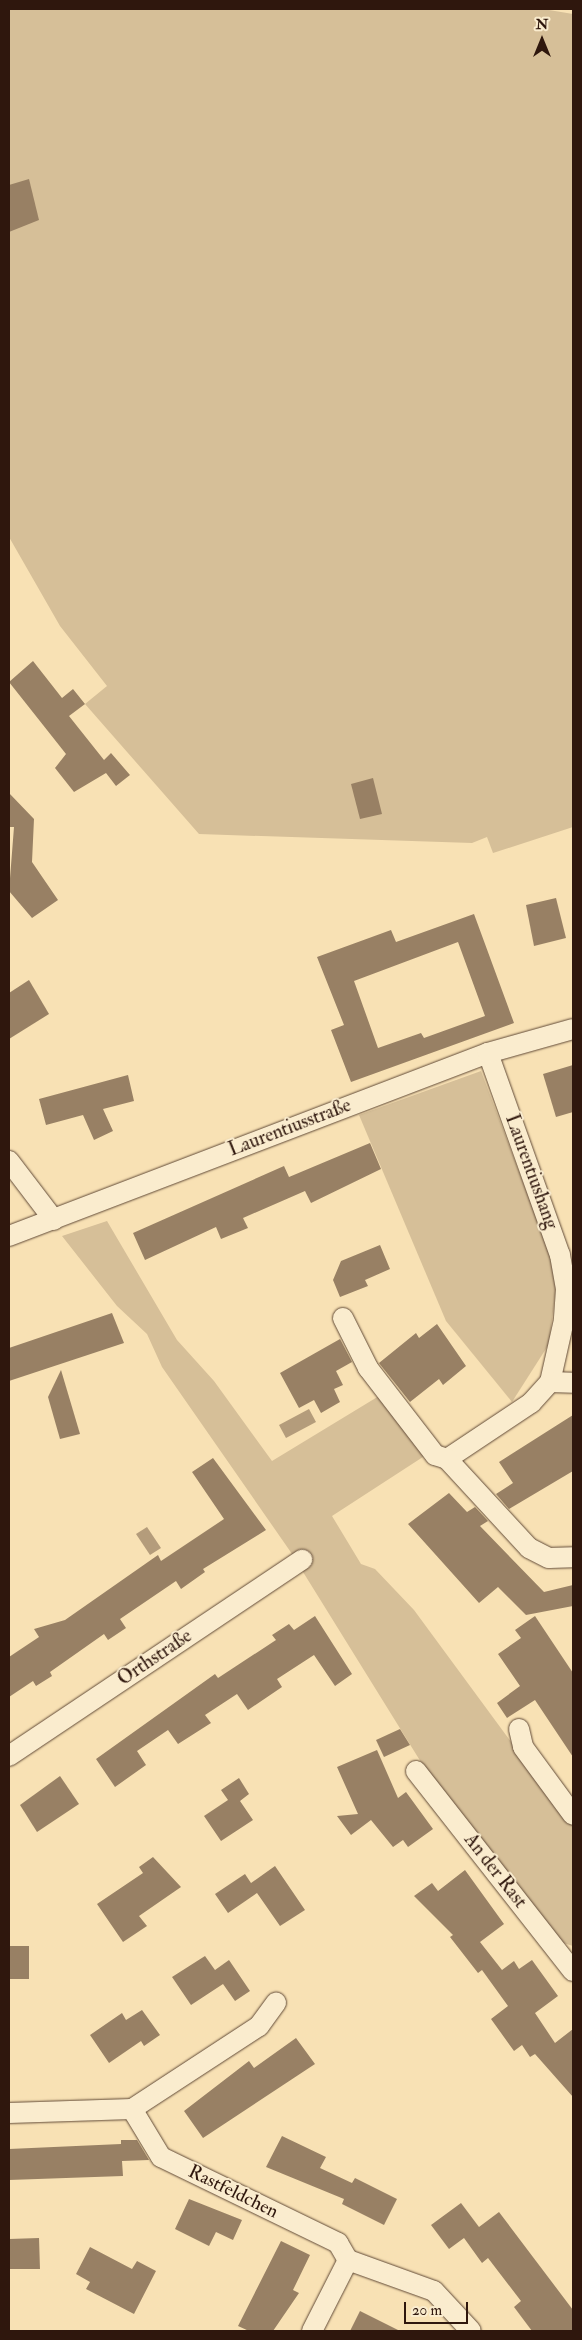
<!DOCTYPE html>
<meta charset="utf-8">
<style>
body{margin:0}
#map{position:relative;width:582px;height:2340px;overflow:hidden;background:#f8e1b4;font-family:"IM FELL Double Pica",serif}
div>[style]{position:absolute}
.green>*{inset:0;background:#d6bf98}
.water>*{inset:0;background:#b49c7b}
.building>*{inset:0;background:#988064}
.roads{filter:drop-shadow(0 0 1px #614a37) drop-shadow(0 0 1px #614a37)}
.minor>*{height:20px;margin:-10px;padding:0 10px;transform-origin:10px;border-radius:10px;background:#faecce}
span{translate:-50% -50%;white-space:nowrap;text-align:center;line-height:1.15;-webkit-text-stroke:4px #faecce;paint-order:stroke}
.street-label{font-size:19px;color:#2f170d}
.frame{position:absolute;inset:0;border:10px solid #2f170d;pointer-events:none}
.north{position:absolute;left:517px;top:15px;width:50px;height:50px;-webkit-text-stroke:4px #faecce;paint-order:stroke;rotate:0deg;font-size:14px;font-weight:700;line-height:20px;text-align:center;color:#2f170d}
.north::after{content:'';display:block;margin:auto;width:18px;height:22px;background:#2f170d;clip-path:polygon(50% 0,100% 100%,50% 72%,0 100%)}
.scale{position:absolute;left:404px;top:2302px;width:64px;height:22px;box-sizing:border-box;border:2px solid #2f170d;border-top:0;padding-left:6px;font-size:15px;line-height:18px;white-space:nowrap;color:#2f170d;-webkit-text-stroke:4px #faecce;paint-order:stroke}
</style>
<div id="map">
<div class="green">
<div style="clip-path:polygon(9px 9px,543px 9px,573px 14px,573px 827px,493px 853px,487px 837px,472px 843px,199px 834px,85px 704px,107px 686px,60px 626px,9px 537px)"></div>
<div style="clip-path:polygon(481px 1071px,549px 1251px,556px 1287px,549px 1344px,512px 1402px,446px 1321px,359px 1115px)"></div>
<div style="clip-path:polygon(107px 1221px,177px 1340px,214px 1381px,272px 1461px,379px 1396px,426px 1455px,332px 1516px,361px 1564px,375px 1569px,414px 1610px,573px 1826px,573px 1946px,560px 1942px,424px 1767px,290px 1551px,162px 1367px,147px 1334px,117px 1306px,62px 1236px)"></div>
</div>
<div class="water">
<div style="clip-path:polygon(309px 1409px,316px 1422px,286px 1438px,279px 1425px)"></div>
<div style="clip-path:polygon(147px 1527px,161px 1548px,150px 1555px,136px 1534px)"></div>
</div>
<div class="building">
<div style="clip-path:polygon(29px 179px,39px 220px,9px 232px,9px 185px)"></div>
<div style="clip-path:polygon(33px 661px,62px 698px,73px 689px,85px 704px,69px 716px,104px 760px,111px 753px,130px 775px,116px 786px,106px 773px,74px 792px,55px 768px,66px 754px,9px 682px)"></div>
<div style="clip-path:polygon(373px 778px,382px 814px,360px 819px,351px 784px)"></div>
<div style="clip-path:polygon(9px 793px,34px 819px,32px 862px,58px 900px,32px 918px,9px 891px,14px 827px,9px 827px)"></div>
<div style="clip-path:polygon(556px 898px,566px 938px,534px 946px,526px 905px)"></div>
<div style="clip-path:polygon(evenodd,474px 914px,514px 1023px,351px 1082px,331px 1030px,344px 1025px,317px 957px,391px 930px,396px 942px,474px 914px,458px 942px,485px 1016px,424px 1038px,421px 1033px,378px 1048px,354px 981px,458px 942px)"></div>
<div style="clip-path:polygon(29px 980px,49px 1014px,9px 1039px,9px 993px)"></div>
<div style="clip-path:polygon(573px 1065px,573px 1112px,556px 1117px,543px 1074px)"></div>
<div style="clip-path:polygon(128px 1075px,134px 1101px,103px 1109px,113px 1131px,94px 1140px,83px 1115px,46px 1125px,39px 1099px)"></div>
<div style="clip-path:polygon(370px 1143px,381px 1169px,311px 1203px,305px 1191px,243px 1218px,248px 1228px,221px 1239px,216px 1227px,145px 1260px,133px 1233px,284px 1166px,289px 1177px)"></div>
<div style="clip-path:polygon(380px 1245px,390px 1269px,365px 1280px,368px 1286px,340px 1297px,333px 1280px,341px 1261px)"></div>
<div style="clip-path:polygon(112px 1313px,124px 1343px,9px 1381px,9px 1348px)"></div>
<div style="clip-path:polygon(437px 1324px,466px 1366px,443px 1385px,439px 1379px,410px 1402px,379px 1363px,416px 1333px,419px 1338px)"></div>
<div style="clip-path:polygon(340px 1339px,352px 1362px,336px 1371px,343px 1385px,334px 1389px,340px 1402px,321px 1413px,314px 1400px,299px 1408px,280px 1373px)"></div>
<div style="clip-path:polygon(61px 1370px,80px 1434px,60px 1439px,48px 1397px)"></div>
<div style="clip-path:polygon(573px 1415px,573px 1471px,509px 1509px,496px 1494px,513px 1483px,499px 1462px)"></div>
<div style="clip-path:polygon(213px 1458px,266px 1530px,203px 1569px,205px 1572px,181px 1589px,176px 1581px,120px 1619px,126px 1628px,108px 1640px,104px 1634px,50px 1672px,52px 1676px,36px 1686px,33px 1681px,9px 1697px,9px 1657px,39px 1637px,34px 1629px,65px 1620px,158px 1555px,161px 1561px,224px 1519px,192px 1472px)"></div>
<div style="clip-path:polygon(449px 1493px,467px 1512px,475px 1507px,488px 1521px,480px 1526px,544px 1592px,573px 1585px,573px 1606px,526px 1615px,498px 1587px,479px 1603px,408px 1524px)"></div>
<div style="clip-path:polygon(315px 1616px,352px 1674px,335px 1686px,314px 1655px,277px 1679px,282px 1687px,248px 1710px,237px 1694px,205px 1715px,211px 1723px,178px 1744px,168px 1730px,137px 1751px,146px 1765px,115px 1787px,96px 1759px,215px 1674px,218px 1678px,276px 1640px,272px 1635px,289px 1624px,294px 1630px)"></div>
<div style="clip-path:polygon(535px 1616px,573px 1673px,573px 1757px,535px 1700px,507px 1718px,497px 1703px,520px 1686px,498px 1654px,521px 1638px,515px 1630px)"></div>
<div style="clip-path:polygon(400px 1729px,410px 1745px,384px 1757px,376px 1740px)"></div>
<div style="clip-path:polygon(377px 1750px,398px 1798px,406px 1792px,433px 1829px,408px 1847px,403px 1840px,393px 1847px,371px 1820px,351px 1835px,337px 1816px,358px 1814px,337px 1767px)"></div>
<div style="clip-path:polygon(60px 1776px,79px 1804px,37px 1832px,20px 1805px)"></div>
<div style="clip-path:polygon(239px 1778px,249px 1794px,240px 1801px,253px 1820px,221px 1841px,204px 1816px,228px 1800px,221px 1790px)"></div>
<div style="clip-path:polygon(153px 1857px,181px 1887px,139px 1916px,147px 1926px,123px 1942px,97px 1904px,143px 1873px,139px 1867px)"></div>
<div style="clip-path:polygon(275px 1866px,305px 1910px,280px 1926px,257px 1893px,228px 1913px,215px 1894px,245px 1874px,251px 1883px)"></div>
<div style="clip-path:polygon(465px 1870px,504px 1924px,480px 1942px,502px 1970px,514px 1961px,519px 1969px,532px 1960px,558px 1996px,535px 2013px,555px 2043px,573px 2029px,573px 2097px,535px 2054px,530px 2057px,522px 2045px,514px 2051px,491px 2019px,508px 2006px,482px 1970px,478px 1973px,450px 1937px,453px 1935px,414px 1896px,432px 1883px,438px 1891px)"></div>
<div style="clip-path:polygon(9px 1946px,29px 1946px,29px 1979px,9px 1979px)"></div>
<div style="clip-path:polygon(205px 1956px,215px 1970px,229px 1960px,250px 1991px,235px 2001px,223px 1984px,191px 2005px,172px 1977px)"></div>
<div style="clip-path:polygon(142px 2010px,160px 2035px,144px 2046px,141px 2041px,109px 2063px,90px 2035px,122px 2013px,126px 2020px)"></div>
<div style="clip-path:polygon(296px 2038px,315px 2064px,203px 2138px,184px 2111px,249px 2061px,254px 2068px)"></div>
<div style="clip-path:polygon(282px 2136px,326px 2157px,320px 2168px,352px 2183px,355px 2178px,397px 2199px,384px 2225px,342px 2204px,344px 2199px,266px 2167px)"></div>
<div style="clip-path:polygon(121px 2140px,137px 2140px,149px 2160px,122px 2161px,123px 2176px,9px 2180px,9px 2149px,121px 2144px)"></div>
<div style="clip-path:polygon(189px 2199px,242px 2220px,233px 2240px,216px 2232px,209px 2246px,175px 2229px)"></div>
<div style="clip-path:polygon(461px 2203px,479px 2227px,499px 2212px,573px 2310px,573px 2331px,532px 2331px,514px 2307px,521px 2301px,488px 2258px,482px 2263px,464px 2238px,449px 2249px,431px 2225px)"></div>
<div style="clip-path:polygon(39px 2238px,40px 2269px,9px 2269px,9px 2239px)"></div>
<div style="clip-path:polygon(281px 2241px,310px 2255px,293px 2290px,299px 2293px,273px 2331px,249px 2331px,238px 2326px)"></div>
<div style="clip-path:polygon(90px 2247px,132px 2269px,137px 2261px,156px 2271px,134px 2314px,86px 2289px,90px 2282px,76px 2274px)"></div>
<div style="clip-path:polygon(360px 2311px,400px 2331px,350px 2331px)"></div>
</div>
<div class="roads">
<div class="minor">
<div style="left:488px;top:1053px;width:214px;rotate:70.4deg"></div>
<div style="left:560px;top:1255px;width:35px;rotate:80deg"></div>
<div style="left:566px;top:1289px;width:31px;rotate:94deg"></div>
<div style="left:564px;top:1320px;width:64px;rotate:102.7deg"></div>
<div style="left:550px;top:1382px;width:28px;rotate:132deg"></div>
<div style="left:531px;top:1403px;width:101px;rotate:146.3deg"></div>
<div style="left:447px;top:1459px;width:121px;rotate:47.3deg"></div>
<div style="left:529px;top:1548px;width:22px;rotate:27deg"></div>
<div style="left:549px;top:1558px;width:24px;rotate:-2deg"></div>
<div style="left:9px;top:1161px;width:74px;rotate:52.7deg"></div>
<div style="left:9px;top:1236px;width:513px;rotate:-20.91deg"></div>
<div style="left:488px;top:1053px;width:88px;rotate:-15.8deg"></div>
<div style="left:343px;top:1318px;width:56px;rotate:63.4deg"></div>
<div style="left:368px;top:1368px;width:110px;rotate:52.4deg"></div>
<div style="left:435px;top:1455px;width:13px;rotate:18deg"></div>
<div style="left:550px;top:1382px;width:23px;rotate:2deg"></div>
<div style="left:519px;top:1729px;width:18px;rotate:77deg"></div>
<div style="left:523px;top:1747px;width:84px;rotate:53.7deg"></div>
<div style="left:9px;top:1756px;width:353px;rotate:-33.8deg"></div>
<div style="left:416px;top:1771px;width:254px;rotate:51.9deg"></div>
<div style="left:132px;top:2109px;width:56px;rotate:58.9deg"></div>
<div style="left:161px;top:2157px;width:197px;rotate:25.9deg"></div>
<div style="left:338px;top:2243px;width:20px;rotate:60deg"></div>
<div style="left:9px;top:2113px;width:123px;rotate:-1.9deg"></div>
<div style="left:132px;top:2109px;width:152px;rotate:-33.2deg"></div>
<div style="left:259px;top:2026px;width:29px;rotate:-54deg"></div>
<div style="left:312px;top:2331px;width:80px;rotate:-63.1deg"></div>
<div style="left:348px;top:2260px;width:91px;rotate:19.8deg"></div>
<div style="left:434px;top:2291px;width:54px;rotate:47.2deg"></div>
</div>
</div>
<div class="street-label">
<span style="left:290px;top:1128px;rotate:-21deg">Laurentiusstraße</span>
<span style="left:531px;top:1172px;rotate:70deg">Laurentiushang</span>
<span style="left:155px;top:1658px;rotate:-34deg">Orthstraße</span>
<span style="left:495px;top:1871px;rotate:52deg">An der Rast</span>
<span style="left:233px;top:2192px;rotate:26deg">Rastfeldchen</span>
</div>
<div class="frame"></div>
<div class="north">N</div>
<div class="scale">20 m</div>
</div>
